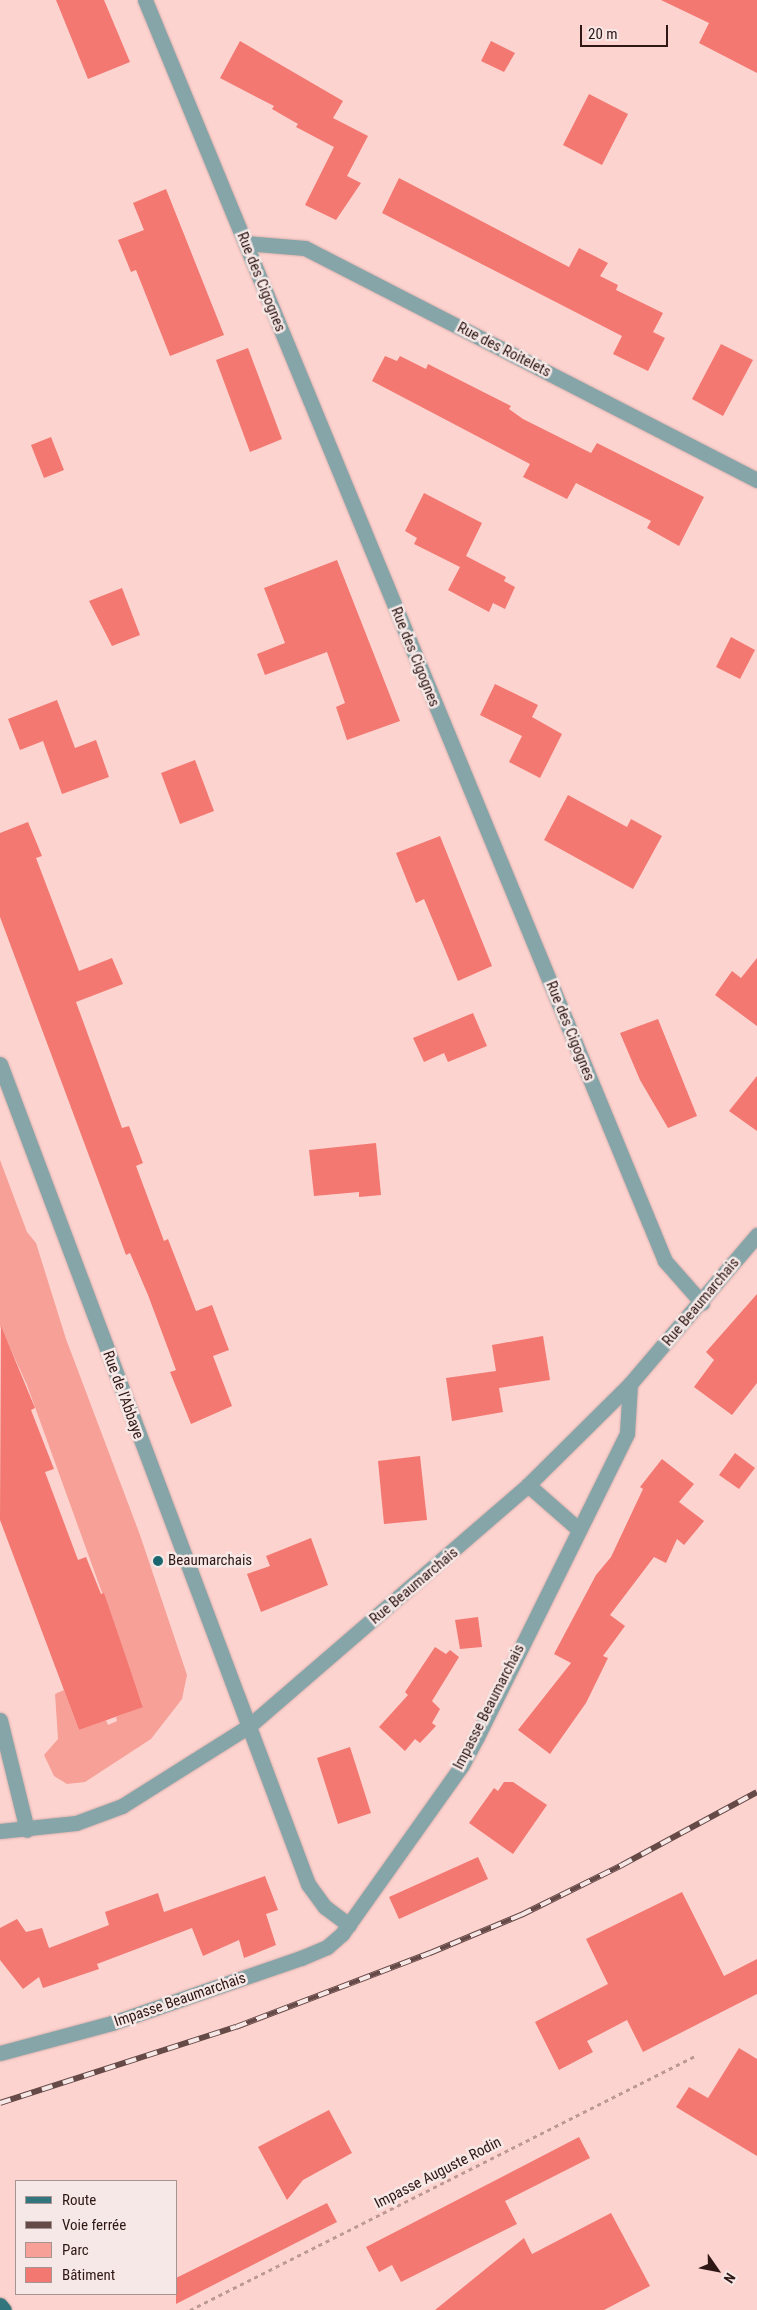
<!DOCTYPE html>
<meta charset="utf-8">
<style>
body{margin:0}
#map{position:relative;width:757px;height:2310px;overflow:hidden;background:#fdd3cf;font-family:"Roboto Condensed",sans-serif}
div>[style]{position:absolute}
.green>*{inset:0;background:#f6a098}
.building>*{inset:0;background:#f37871}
.path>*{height:3px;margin-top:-1.5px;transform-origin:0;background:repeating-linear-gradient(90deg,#bd9996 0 4px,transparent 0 8px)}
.roads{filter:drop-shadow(0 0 1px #d8b1ae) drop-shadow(0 0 1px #d8b1ae)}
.minor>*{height:15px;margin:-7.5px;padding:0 7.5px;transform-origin:7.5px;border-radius:7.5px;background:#86a5a9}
.major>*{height:15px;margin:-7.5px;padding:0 7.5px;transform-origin:7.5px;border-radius:7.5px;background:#33757c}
.rail>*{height:5.5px;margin-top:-2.75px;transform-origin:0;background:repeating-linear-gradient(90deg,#f6e8e6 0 11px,#664a48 0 22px);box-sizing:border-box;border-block:1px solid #664a48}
.dots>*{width:14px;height:14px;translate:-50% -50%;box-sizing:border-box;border:2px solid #f6e8e6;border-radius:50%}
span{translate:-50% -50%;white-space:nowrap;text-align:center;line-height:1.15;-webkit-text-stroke:5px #f6e8e6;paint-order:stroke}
.street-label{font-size:15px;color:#2e1715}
.poi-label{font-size:15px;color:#2e1715}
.left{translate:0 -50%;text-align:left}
.legend{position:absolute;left:15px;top:2180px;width:162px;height:115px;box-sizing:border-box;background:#f6e8e6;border:1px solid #a69492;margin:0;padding:6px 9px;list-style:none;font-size:15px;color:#2e1715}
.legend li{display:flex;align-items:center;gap:10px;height:25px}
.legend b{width:25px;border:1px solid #a69492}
.north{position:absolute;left:692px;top:2245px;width:50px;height:50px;-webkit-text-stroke:4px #f6e8e6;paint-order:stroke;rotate:123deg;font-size:14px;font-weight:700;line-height:20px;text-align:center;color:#2e1715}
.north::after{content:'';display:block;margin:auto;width:18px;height:22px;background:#2e1715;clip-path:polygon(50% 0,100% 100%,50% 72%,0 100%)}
.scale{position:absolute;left:580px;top:25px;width:88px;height:22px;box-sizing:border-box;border:2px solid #2e1715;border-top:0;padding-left:6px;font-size:15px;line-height:18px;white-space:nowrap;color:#2e1715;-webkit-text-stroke:4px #f6e8e6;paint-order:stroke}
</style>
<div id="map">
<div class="green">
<div style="clip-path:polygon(0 1160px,27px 1232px,36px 1243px,66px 1339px,140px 1535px,187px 1675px,182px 1699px,151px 1739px,85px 1782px,67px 1784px,54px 1776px,44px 1755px,58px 1739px,55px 1694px,64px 1690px,79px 1730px,106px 1720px,108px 1725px,117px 1721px,116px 1717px,143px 1706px,27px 1385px,0 1326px)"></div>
</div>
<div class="building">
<div style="clip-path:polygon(56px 0,104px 0,130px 62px,88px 79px)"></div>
<div style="clip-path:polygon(661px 0,757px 0,757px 73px,699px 43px,709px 23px)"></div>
<div style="clip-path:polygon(240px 41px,343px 101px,333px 118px,368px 136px,347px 176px,361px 183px,336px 220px,305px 205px,334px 147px,296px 127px,298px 124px,272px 109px,274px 106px,220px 78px)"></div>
<div style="clip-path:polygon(491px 41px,515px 53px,504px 72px,481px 61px)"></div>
<div style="clip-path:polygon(589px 94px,628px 114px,602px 165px,563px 145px)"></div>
<div style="clip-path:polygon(399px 178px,569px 267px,579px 248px,608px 263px,600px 276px,618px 285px,616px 290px,663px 313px,653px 332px,665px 338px,648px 371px,613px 354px,622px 336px,382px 213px)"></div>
<div style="clip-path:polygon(166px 189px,224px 335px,170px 356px,136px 270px,131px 272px,118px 240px,144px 230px,133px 203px)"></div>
<div style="clip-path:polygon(721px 344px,753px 360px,723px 416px,692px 399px)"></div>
<div style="clip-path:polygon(248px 348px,282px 439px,250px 452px,216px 360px)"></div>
<div style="clip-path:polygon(385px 356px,397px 361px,400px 356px,426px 369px,428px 364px,511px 406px,509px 409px,523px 419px,591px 453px,597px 443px,704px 497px,679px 546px,647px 528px,651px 521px,576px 483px,567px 499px,523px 477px,530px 464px,372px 381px)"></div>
<div style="clip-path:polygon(51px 437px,64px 470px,44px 478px,31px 445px)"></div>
<div style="clip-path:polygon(424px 493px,482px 523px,466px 556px,506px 577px,504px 581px,515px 587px,505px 609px,493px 603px,489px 612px,448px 590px,460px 567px,414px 544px,417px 538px,405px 531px)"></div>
<div style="clip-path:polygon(337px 560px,400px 721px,347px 740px,336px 707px,345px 703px,327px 652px,265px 675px,257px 654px,285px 643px,264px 588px)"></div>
<div style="clip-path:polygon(122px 588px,140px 635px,112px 646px,89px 601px)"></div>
<div style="clip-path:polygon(731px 637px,755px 650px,740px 679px,716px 667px)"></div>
<div style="clip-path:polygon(495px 684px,538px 705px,532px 717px,562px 734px,540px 778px,509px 762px,522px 736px,480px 715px)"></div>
<div style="clip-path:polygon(57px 700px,75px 748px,96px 740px,109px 777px,62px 794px,43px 741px,20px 750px,8px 719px)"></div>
<div style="clip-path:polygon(195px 760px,214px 811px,180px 824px,161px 773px)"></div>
<div style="clip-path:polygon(568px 795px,627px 827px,631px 819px,662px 836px,633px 889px,544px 840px)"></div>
<div style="clip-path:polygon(28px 822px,42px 856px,36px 858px,79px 971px,112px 958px,123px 984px,76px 1002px,122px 1128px,129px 1126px,143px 1163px,136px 1166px,164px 1241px,168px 1239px,196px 1311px,212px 1305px,229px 1350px,213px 1356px,232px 1406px,191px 1424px,170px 1372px,176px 1370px,148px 1295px,130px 1253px,126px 1255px,0 917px,0 833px)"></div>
<div style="clip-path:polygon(440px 836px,492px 966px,458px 981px,424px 899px,416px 903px,396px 853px)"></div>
<div style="clip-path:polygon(757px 958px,757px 1026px,715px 995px,732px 971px,741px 978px)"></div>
<div style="clip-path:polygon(473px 1013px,487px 1046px,448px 1062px,444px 1053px,424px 1062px,413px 1038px)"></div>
<div style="clip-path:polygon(658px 1019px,697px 1116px,668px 1128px,640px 1080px,620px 1033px)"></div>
<div style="clip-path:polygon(757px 1076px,757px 1131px,729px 1111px)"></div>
<div style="clip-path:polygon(376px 1143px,381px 1195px,359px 1197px,359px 1192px,314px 1196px,309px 1150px)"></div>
<div style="clip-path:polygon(757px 1294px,757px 1383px,732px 1415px,694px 1387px,714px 1360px,706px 1352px)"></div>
<div style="clip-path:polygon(1px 1326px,35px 1408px,31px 1410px,54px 1469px,45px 1472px,78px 1560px,86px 1557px,101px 1594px,104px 1593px,143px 1707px,79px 1730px,0 1520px)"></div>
<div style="clip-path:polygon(543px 1336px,550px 1380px,499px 1388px,503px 1412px,452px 1421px,446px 1378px,496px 1371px,492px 1345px)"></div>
<div style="clip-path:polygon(735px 1453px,755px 1468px,739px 1489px,719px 1475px)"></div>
<div style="clip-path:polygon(420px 1456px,427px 1520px,384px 1524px,378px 1461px)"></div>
<div style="clip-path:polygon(662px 1459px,694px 1484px,679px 1502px,704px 1521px,684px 1545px,677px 1539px,666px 1563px,654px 1557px,610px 1615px,625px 1626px,603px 1656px,608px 1658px,586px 1703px,550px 1754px,518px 1730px,571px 1663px,554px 1654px,596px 1575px,611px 1557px,643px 1489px,640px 1487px)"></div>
<div style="clip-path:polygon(311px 1538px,328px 1585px,261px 1612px,247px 1574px,270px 1566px,266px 1556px)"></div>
<div style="clip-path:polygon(478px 1617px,482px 1647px,460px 1649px,455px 1620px)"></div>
<div style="clip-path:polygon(435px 1647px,446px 1654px,450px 1650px,459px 1657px,432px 1701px,440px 1709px,432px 1723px,436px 1726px,420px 1743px,415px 1739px,405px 1751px,379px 1727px,408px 1695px,405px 1692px)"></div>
<div style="clip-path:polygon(350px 1747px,371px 1813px,338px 1824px,317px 1758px)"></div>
<div style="clip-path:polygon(504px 1782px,513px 1782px,547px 1805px,513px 1854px,469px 1823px,494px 1788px,498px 1791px)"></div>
<div style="clip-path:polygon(478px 1857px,488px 1879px,399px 1919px,389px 1897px)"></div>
<div style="clip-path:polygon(265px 1876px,278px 1910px,266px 1914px,276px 1945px,244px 1958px,239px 1940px,203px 1956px,192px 1928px,97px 1964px,99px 1969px,43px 1988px,39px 1977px,23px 1989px,0 1960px,0 1928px,17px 1919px,26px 1932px,42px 1928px,49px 1948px,109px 1925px,105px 1912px,158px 1893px,164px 1912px)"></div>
<div style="clip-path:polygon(682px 1892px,724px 1976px,757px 1959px,757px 1994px,643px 2052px,627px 2020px,587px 2041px,593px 2052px,559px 2070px,535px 2022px,608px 1984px,586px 1939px)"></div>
<div style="clip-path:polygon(739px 2048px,757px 2059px,757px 2156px,676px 2107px,689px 2087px,708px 2098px)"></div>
<div style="clip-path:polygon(329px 2110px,352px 2153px,303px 2180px,287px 2200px,258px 2147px)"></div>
<div style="clip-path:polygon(579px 2137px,590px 2158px,505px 2201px,517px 2224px,401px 2282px,392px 2265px,379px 2272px,366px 2247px)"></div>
<div style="clip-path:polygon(327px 2203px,337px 2222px,176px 2304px,176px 2278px)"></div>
<div style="clip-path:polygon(611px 2213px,650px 2286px,604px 2310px,435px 2310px,524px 2238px,532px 2254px)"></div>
</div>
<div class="path">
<div style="left:190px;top:2310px;width:565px;rotate:-26.7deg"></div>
</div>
<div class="roads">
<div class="minor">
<div style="left:145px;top:0;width:1364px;rotate:67.59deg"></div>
<div style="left:665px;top:1261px;width:56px;rotate:48.6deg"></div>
<div style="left:245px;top:243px;width:60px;rotate:4.8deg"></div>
<div style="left:305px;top:248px;width:508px;rotate:27.17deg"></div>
<div style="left:0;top:1064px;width:876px;rotate:69.41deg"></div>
<div style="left:308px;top:1884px;width:29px;rotate:54deg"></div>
<div style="left:325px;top:1907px;width:30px;rotate:37deg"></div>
<div style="left:528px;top:1485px;width:65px;rotate:41.3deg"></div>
<div style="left:0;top:1720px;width:113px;rotate:76.2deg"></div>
<div style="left:0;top:1831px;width:76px;rotate:-6deg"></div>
<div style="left:76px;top:1823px;width:49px;rotate:-20.3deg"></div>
<div style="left:122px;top:1806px;width:150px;rotate:-32.2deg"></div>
<div style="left:249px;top:1726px;width:369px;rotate:-40.8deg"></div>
<div style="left:528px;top:1485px;width:144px;rotate:-44.7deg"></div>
<div style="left:630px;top:1384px;width:196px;rotate:-49.6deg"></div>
<div style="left:0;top:2053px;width:116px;rotate:-15deg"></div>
<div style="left:112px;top:2023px;width:200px;rotate:-19deg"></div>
<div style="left:301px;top:1958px;width:28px;rotate:-23deg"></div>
<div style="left:327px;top:1947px;width:20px;rotate:-41deg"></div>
<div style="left:342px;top:1934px;width:207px;rotate:-54.6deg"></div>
<div style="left:462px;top:1765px;width:32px;rotate:-62deg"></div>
<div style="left:477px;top:1737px;width:339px;rotate:-63.7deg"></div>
<div style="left:627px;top:1433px;width:49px;rotate:-86.5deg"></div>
</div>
<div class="major">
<div style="left:0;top:2305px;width:6px;rotate:51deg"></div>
</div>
</div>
<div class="rail">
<div style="left:0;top:2103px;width:248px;rotate:-17.9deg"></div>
<div style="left:236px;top:2027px;width:208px;rotate:-20.9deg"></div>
<div style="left:430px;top:1953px;width:99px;rotate:-22.7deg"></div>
<div style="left:521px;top:1915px;width:113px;rotate:-26.3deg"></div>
<div style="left:622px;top:1865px;width:153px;rotate:-28.4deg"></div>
</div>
<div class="dots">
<div style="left:158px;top:1561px;background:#1b676f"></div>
</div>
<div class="street-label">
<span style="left:261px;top:282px;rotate:68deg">Rue des Cigognes</span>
<span style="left:504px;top:350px;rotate:27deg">Rue des Roitelets</span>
<span style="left:415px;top:657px;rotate:68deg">Rue des Cigognes</span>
<span style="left:570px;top:1031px;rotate:68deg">Rue des Cigognes</span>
<span style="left:701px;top:1302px;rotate:-50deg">Rue Beaumarchais</span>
<span style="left:123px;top:1395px;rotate:70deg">Rue de l'Abbaye</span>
<span style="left:414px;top:1586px;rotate:-40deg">Rue Beaumarchais</span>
<span style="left:489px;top:1707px;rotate:-63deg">Impasse Beaumarchais</span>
<span style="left:180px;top:2000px;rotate:-19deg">Impasse Beaumarchais</span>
<span style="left:438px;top:2173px;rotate:-27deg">Impasse Auguste Rodin</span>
</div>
<div class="poi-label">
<span class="left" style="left:168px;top:1561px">Beaumarchais</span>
</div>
<ul class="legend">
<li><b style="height:6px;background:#33757c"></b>Route</li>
<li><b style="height:6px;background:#664a48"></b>Voie ferrée</li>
<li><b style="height:14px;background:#f6a098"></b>Parc</li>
<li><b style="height:14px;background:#f37871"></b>Bâtiment</li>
</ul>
<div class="north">N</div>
<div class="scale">20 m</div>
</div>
